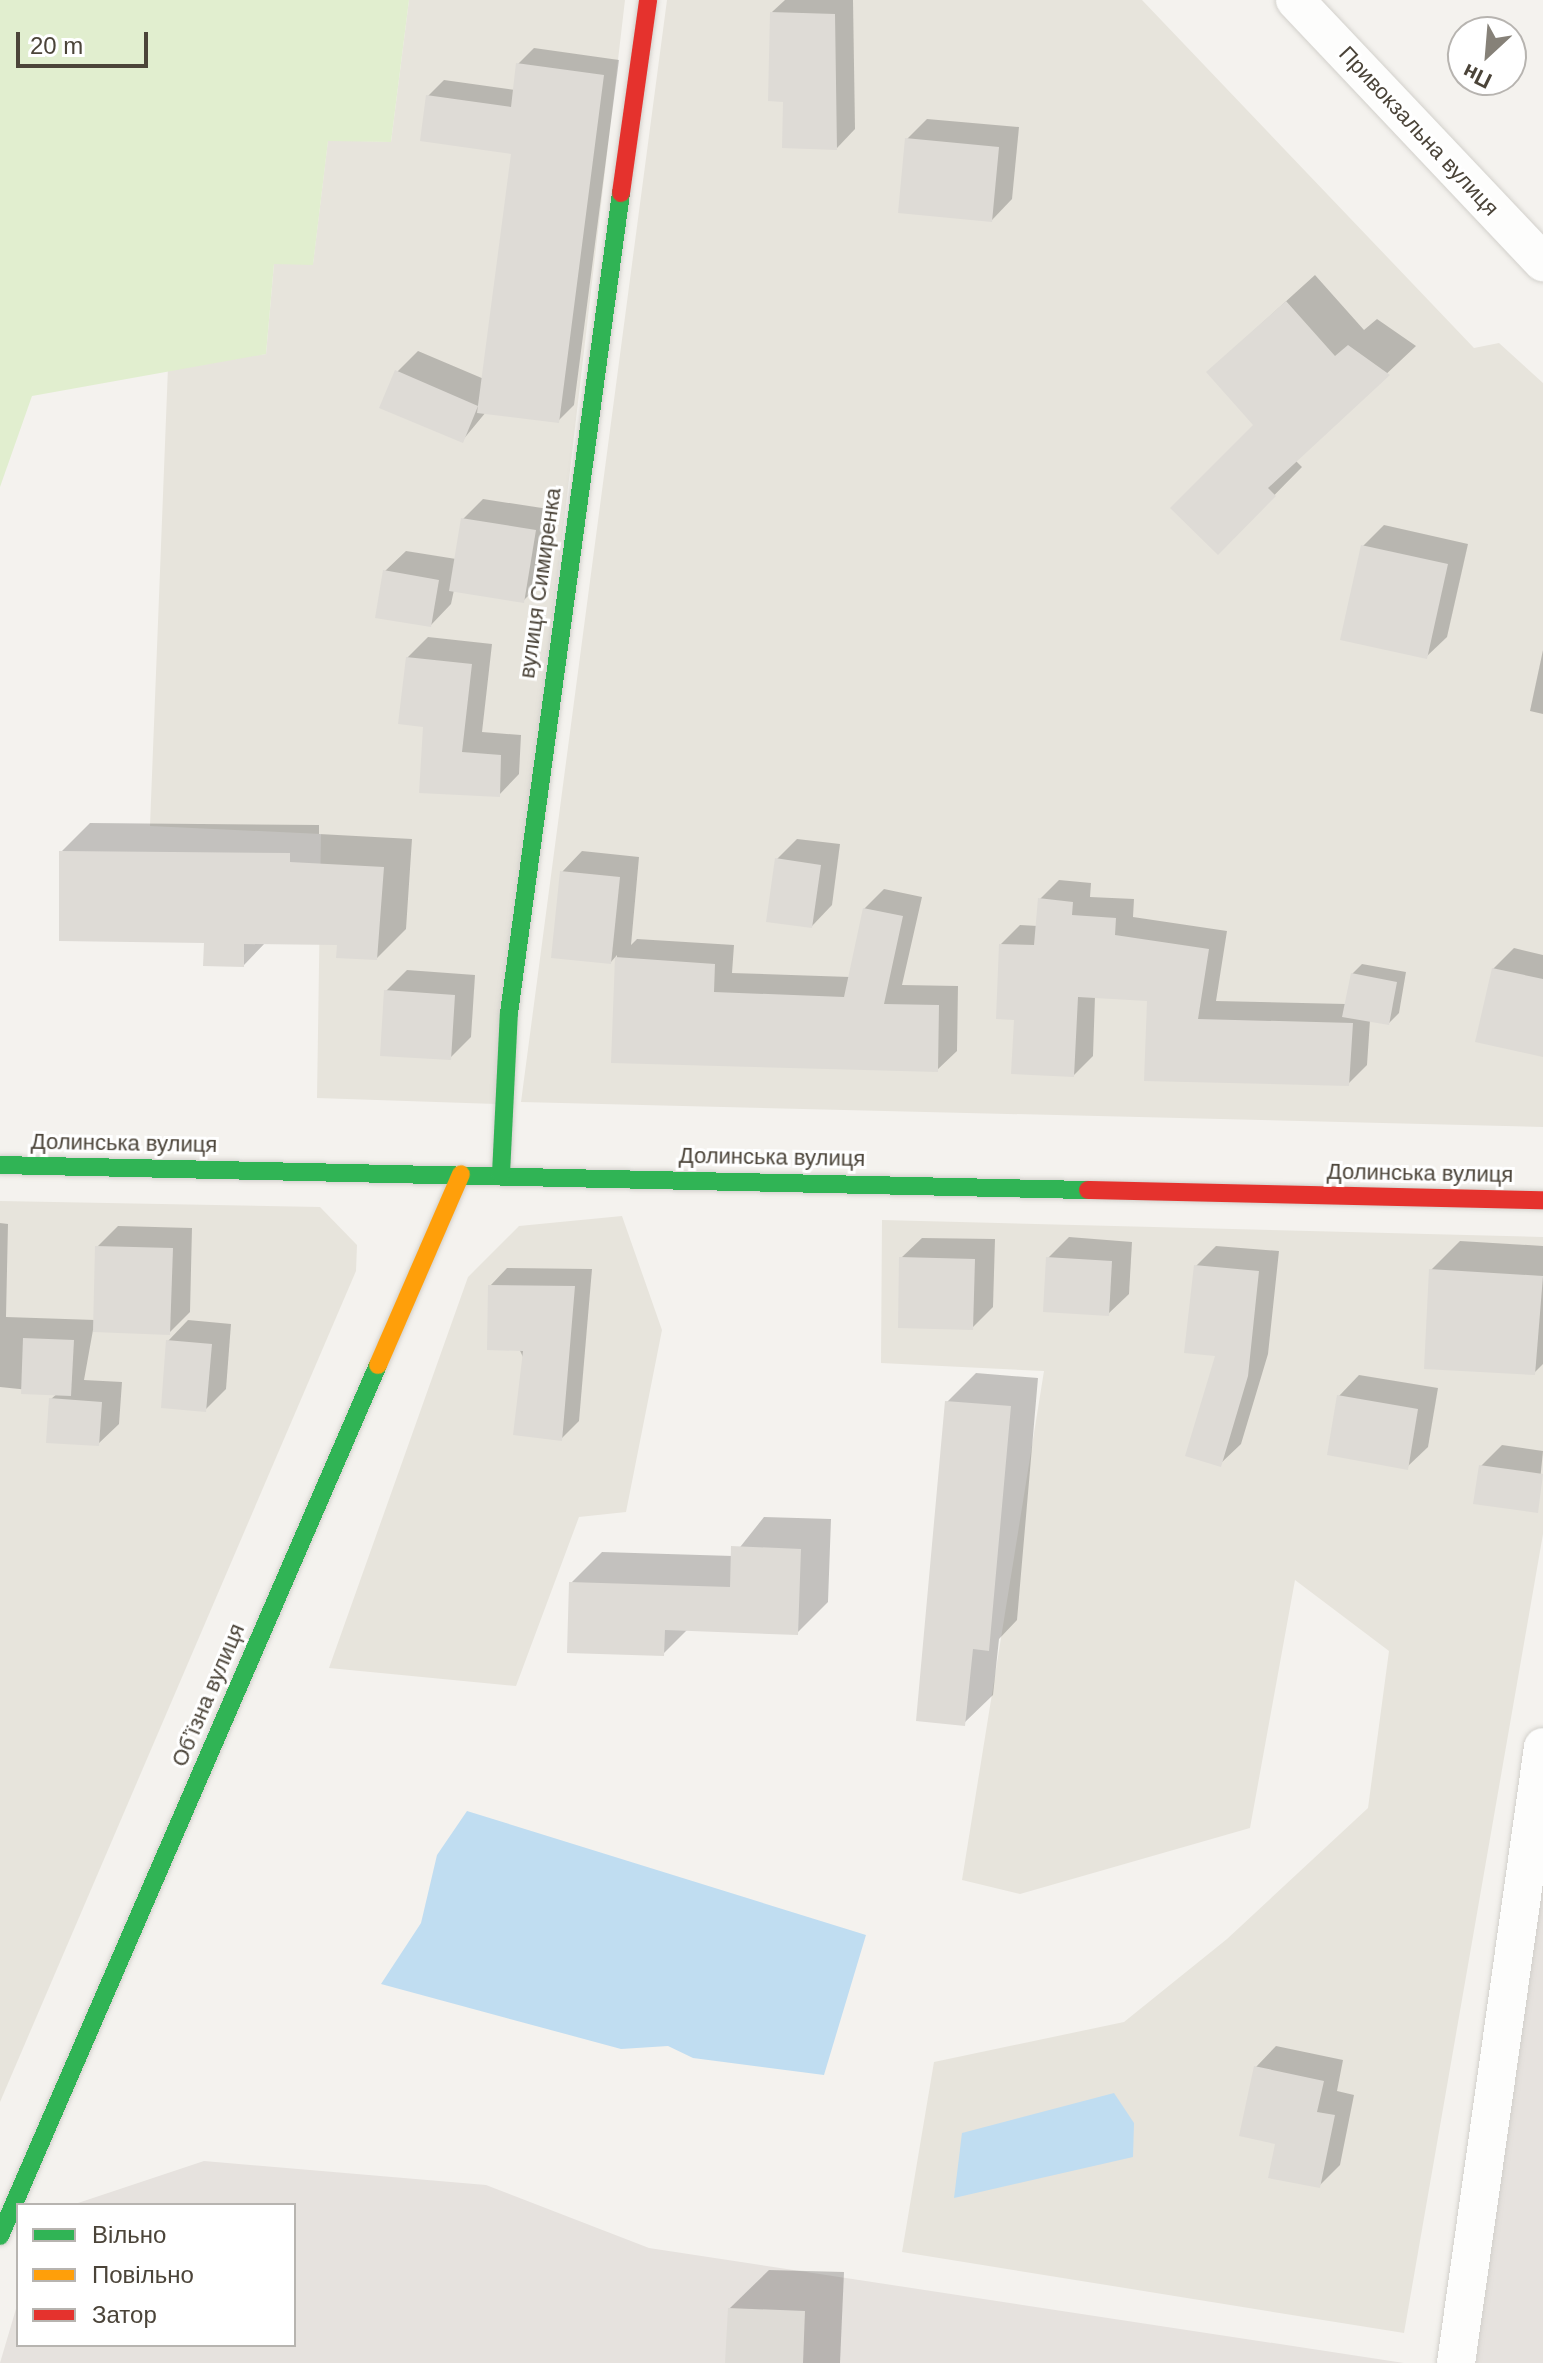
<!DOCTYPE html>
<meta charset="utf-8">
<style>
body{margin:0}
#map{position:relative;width:1543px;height:2363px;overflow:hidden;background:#f4f2ee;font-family:Arial,sans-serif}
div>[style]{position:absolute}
.residential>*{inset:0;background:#e7e4dc}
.industrial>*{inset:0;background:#e6e2de}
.green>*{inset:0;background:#e1eecf}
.water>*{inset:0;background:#c0ddf1}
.shadow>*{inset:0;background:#0003}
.building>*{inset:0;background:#dedbd6}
.roads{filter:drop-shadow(0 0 2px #d2d0cb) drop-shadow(0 0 2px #d2d0cb)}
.street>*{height:38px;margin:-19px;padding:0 19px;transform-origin:19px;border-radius:19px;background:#fdfdfc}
.fast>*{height:18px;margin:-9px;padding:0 9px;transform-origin:9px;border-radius:9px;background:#30b455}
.slow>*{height:18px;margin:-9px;padding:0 9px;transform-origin:9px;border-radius:9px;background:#ff9f0a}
.jam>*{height:18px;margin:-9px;padding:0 9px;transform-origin:9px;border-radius:9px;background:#e5322d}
span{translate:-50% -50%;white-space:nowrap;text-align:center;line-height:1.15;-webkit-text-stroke:6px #fff;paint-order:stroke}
.street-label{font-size:22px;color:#4b4439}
.legend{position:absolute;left:16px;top:2203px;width:280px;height:144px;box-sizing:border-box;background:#fff;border:2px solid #b7b4b0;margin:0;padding:10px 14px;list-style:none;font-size:24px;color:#4b4439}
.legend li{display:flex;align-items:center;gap:16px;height:40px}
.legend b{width:40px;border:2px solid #b7b4b0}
.north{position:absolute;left:1447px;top:16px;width:80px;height:80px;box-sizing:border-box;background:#fff;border:2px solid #b7b4b0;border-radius:50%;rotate:206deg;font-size:22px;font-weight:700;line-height:32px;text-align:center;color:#4b4439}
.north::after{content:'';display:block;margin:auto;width:28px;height:36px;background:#868178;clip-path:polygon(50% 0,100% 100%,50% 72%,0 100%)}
.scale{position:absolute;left:16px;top:32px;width:132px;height:36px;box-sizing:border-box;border:4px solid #4b4439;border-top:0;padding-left:10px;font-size:24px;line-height:28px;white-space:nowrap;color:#4b4439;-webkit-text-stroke:6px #fff;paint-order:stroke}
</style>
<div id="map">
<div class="residential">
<div style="clip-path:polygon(409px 0,625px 0,496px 1104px,317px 1098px,321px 834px,150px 826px,168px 367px,266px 354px,274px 264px,313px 264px,328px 140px,391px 142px)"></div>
<div style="clip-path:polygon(667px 0,1142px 0,1474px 348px,1499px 343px,1543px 383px,1543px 1127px,521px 1102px)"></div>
<div style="clip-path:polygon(0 1201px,320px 1207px,357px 1245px,356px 1271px,0 2102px)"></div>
<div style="clip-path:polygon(622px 1216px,662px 1330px,626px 1512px,579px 1517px,516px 1686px,329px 1668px,468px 1277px,519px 1226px)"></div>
<div style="clip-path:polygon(882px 1220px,1543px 1237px,1543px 1534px,1404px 2333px,902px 2252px,934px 2062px,1124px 2022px,1227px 1939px,1368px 1808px,1389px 1651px,1295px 1580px,1250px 1828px,1020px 1894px,962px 1880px,1044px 1371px,881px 1363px)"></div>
</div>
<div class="industrial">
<div style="clip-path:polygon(1543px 1878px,1543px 2363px,1476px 2363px,1477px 2351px)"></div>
<div style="clip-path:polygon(204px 2161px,486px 2185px,649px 2248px,1404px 2363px,0 2363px,18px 2302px,18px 2345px,294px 2345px,294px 2205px,72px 2205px)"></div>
</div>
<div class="green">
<div style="clip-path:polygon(0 0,409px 0,391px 142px,328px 141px,313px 265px,274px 264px,266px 354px,32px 396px,0 487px)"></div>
</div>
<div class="water">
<div style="clip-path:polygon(467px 1811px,866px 1935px,824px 2075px,693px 2058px,668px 2046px,621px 2049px,381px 1984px,421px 1923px,437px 1855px)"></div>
<div style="clip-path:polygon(1114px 2093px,1134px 2123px,1133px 2157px,954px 2198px,962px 2133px)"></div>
</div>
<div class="shadow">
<div style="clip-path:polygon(785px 0,853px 0,855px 129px,837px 148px,785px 100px,772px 12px)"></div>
<div style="clip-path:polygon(534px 48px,619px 60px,574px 405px,558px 421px,486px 412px,462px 441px,397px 372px,418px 351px,484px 379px,514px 152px,428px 96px,444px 80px,515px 90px,518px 64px)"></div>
<div style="clip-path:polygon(927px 119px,1019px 127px,1012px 199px,992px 220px,907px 139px)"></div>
<div style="clip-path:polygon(1315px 275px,1364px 330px,1377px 319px,1416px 346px,1295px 460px,1302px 467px,1218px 552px,1255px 425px,1208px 372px)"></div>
<div style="clip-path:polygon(483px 499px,555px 510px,544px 580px,523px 601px,454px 590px,451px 604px,431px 625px,385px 571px,406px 551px,456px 559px,463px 519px)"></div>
<div style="clip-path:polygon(1384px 525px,1468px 544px,1447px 637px,1426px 657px,1363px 546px)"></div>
<div style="clip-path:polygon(428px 637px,492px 644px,482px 732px,521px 735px,519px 774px,499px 795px,425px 725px,407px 658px)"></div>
<div style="clip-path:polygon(1543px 650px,1543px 714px,1530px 711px)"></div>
<div style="clip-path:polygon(90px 823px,319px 825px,319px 834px,412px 839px,406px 929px,377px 958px,339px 943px,266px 942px,244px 965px,61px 852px)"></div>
<div style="clip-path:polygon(797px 839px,840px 844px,832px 905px,812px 926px,777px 859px)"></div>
<div style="clip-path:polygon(582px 851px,639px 857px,631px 945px,637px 939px,734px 945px,732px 973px,850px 977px,864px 909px,884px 889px,922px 897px,902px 985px,958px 986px,957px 1051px,937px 1070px,613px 1061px,617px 955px,611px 962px,562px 872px)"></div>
<div style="clip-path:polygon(1059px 880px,1091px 883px,1090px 897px,1134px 899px,1133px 917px,1227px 931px,1216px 1001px,1346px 1004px,1352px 974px,1362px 964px,1406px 972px,1399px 1013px,1389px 1023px,1370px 1020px,1367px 1065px,1348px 1084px,1149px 999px,1095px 996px,1093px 1056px,1074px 1075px,1017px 1018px,1001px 944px,1020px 925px,1038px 926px,1040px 899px)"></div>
<div style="clip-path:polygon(1514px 948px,1543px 955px,1543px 1055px,1493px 969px)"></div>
<div style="clip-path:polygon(407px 970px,475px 975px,471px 1037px,450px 1058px,386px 991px)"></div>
<div style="clip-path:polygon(0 1223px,8px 1224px,6px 1317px,95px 1320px,97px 1247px,118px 1226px,192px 1228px,190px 1312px,169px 1333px,93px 1330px,84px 1380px,122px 1382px,119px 1424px,98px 1444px,51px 1399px,58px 1393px,0 1387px)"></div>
<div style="clip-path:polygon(1069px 1237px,1132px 1242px,1129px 1294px,1108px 1314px,1048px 1258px)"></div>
<div style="clip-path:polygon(922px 1238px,995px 1239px,993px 1307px,973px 1327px,901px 1258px)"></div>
<div style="clip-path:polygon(1460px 1241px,1543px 1246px,1543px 1364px,1534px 1373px,1431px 1270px)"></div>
<div style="clip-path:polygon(1216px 1246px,1279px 1251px,1268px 1354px,1241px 1444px,1220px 1464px,1218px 1355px,1196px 1266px)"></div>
<div style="clip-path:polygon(507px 1268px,592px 1269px,579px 1421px,561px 1439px,490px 1286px)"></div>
<div style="clip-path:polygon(188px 1320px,231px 1324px,226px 1389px,205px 1410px,168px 1341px)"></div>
<div style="clip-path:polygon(976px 1373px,1038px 1378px,1017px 1620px,999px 1639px,993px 1695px,964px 1723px,947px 1402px)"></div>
<div style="clip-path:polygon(1359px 1375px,1438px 1388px,1428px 1447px,1407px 1467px,1339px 1396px)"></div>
<div style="clip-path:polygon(1502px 1445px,1543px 1451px,1537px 1511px,1481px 1466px)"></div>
<div style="clip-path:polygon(764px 1517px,831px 1519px,828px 1602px,797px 1633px,688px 1629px,663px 1654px,571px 1583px,602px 1552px,733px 1556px)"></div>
<div style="clip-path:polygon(1276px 2046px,1343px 2060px,1337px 2091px,1354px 2095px,1340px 2165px,1319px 2186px,1256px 2067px)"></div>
<div style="clip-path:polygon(769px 2270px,844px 2272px,840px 2363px,727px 2363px,729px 2309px)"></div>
</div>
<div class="building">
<div style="clip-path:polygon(770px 12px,835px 14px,837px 150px,782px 148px,783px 102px,768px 101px)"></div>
<div style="clip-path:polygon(516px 63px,604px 75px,559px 423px,477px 413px,511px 154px,420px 141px,426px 95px,511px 107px)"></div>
<div style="clip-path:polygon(905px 138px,999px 147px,992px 222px,898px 213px)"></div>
<div style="clip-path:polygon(1286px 301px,1335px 356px,1348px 345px,1390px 375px,1268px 488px,1276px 496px,1218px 555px,1170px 508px,1253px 425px,1206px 372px)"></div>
<div style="clip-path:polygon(395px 370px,478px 406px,463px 443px,379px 408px)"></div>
<div style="clip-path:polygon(461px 518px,536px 530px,524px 603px,449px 591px)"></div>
<div style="clip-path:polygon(1361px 545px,1448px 564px,1427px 659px,1340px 640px)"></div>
<div style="clip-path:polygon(383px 570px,439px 580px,431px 627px,375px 618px)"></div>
<div style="clip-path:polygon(406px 657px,472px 664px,462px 752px,501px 755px,500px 797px,419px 793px,423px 727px,398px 724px)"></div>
<div style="clip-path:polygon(59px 851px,290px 853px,290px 862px,384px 867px,377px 960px,336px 958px,337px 945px,244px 944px,244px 967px,203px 966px,204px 943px,59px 941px)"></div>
<div style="clip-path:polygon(775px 858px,821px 865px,812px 928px,766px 922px)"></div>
<div style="clip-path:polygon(560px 871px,620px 877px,611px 964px,551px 958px)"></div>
<div style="clip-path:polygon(1038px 898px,1073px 902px,1072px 915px,1116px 918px,1115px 935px,1209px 949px,1198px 1019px,1353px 1023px,1349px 1086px,1144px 1081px,1147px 1001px,1078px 997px,1074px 1077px,1011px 1074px,1014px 1020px,996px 1019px,999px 944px,1034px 945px)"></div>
<div style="clip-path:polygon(863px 908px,903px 916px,884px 1004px,939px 1005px,938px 1072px,611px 1063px,615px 957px,715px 964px,714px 992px,844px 997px)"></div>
<div style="clip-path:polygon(1492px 968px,1543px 979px,1543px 1057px,1475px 1042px)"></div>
<div style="clip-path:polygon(1351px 973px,1397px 982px,1389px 1025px,1342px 1017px)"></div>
<div style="clip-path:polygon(384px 990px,455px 995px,451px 1060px,380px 1056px)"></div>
<div style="clip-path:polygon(95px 1246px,173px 1248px,170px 1335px,93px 1332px)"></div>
<div style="clip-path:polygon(899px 1257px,975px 1259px,973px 1330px,898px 1328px)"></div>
<div style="clip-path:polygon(1046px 1257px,1112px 1261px,1109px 1316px,1043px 1312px)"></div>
<div style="clip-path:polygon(1194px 1265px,1259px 1271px,1248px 1376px,1221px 1467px,1185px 1456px,1215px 1356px,1184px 1353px)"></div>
<div style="clip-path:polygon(1429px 1269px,1543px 1276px,1535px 1375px,1424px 1369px)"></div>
<div style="clip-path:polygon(488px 1285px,575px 1286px,562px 1441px,513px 1435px,523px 1351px,487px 1350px)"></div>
<div style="clip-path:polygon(23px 1338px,74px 1340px,71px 1396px,21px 1394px)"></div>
<div style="clip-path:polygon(166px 1340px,212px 1344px,206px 1412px,161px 1408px)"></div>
<div style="clip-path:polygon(1337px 1395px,1418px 1409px,1408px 1470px,1327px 1455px)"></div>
<div style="clip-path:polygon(49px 1398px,102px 1402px,99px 1446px,46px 1443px)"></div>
<div style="clip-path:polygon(945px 1401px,1011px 1406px,989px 1651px,973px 1649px,965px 1726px,916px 1721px)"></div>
<div style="clip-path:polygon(1479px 1465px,1543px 1474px,1538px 1513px,1473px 1504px)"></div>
<div style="clip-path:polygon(731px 1546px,801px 1549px,798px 1635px,665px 1630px,664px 1656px,567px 1653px,569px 1582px,730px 1587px)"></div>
<div style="clip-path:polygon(1254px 2066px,1324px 2081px,1317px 2112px,1335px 2115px,1320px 2188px,1268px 2178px,1275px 2144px,1239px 2136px)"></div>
<div style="clip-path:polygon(728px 2308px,805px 2311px,803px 2363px,725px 2363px)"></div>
</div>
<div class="roads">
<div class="street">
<div style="left:1295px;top:0;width:361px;rotate:46.6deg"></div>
<div style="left:1456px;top:2363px;width:622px;rotate:-81.96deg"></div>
</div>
<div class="fast">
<div style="left:0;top:1165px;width:1088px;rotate:1.32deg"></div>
<div style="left:501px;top:1174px;width:161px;rotate:-87.2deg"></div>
<div style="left:509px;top:1013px;width:828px;rotate:-82.22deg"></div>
<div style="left:0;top:2236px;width:949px;rotate:-66.54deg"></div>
</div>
<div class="slow">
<div style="left:378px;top:1365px;width:208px;rotate:-66.5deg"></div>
</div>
<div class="jam">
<div style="left:621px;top:193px;width:195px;rotate:-82deg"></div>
<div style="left:1088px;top:1190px;width:455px;rotate:1.3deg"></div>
</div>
</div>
<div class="street-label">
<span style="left:1419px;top:131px;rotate:47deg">Привокзальна вулиця</span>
<span style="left:540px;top:583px;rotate:-82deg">вулиця Симиренка</span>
<span style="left:124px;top:1143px;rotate:1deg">Долинська вулиця</span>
<span style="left:772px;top:1157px;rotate:1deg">Долинська вулиця</span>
<span style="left:1420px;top:1173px;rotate:1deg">Долинська вулиця</span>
<span style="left:208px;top:1695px;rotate:-67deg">Обʼїзна вулиця</span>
</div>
<ul class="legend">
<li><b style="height:10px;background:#30b455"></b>Вільно</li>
<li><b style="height:10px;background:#ff9f0a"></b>Повільно</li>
<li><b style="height:10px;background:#e5322d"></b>Затор</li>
</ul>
<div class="north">Пн</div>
<div class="scale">20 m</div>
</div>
